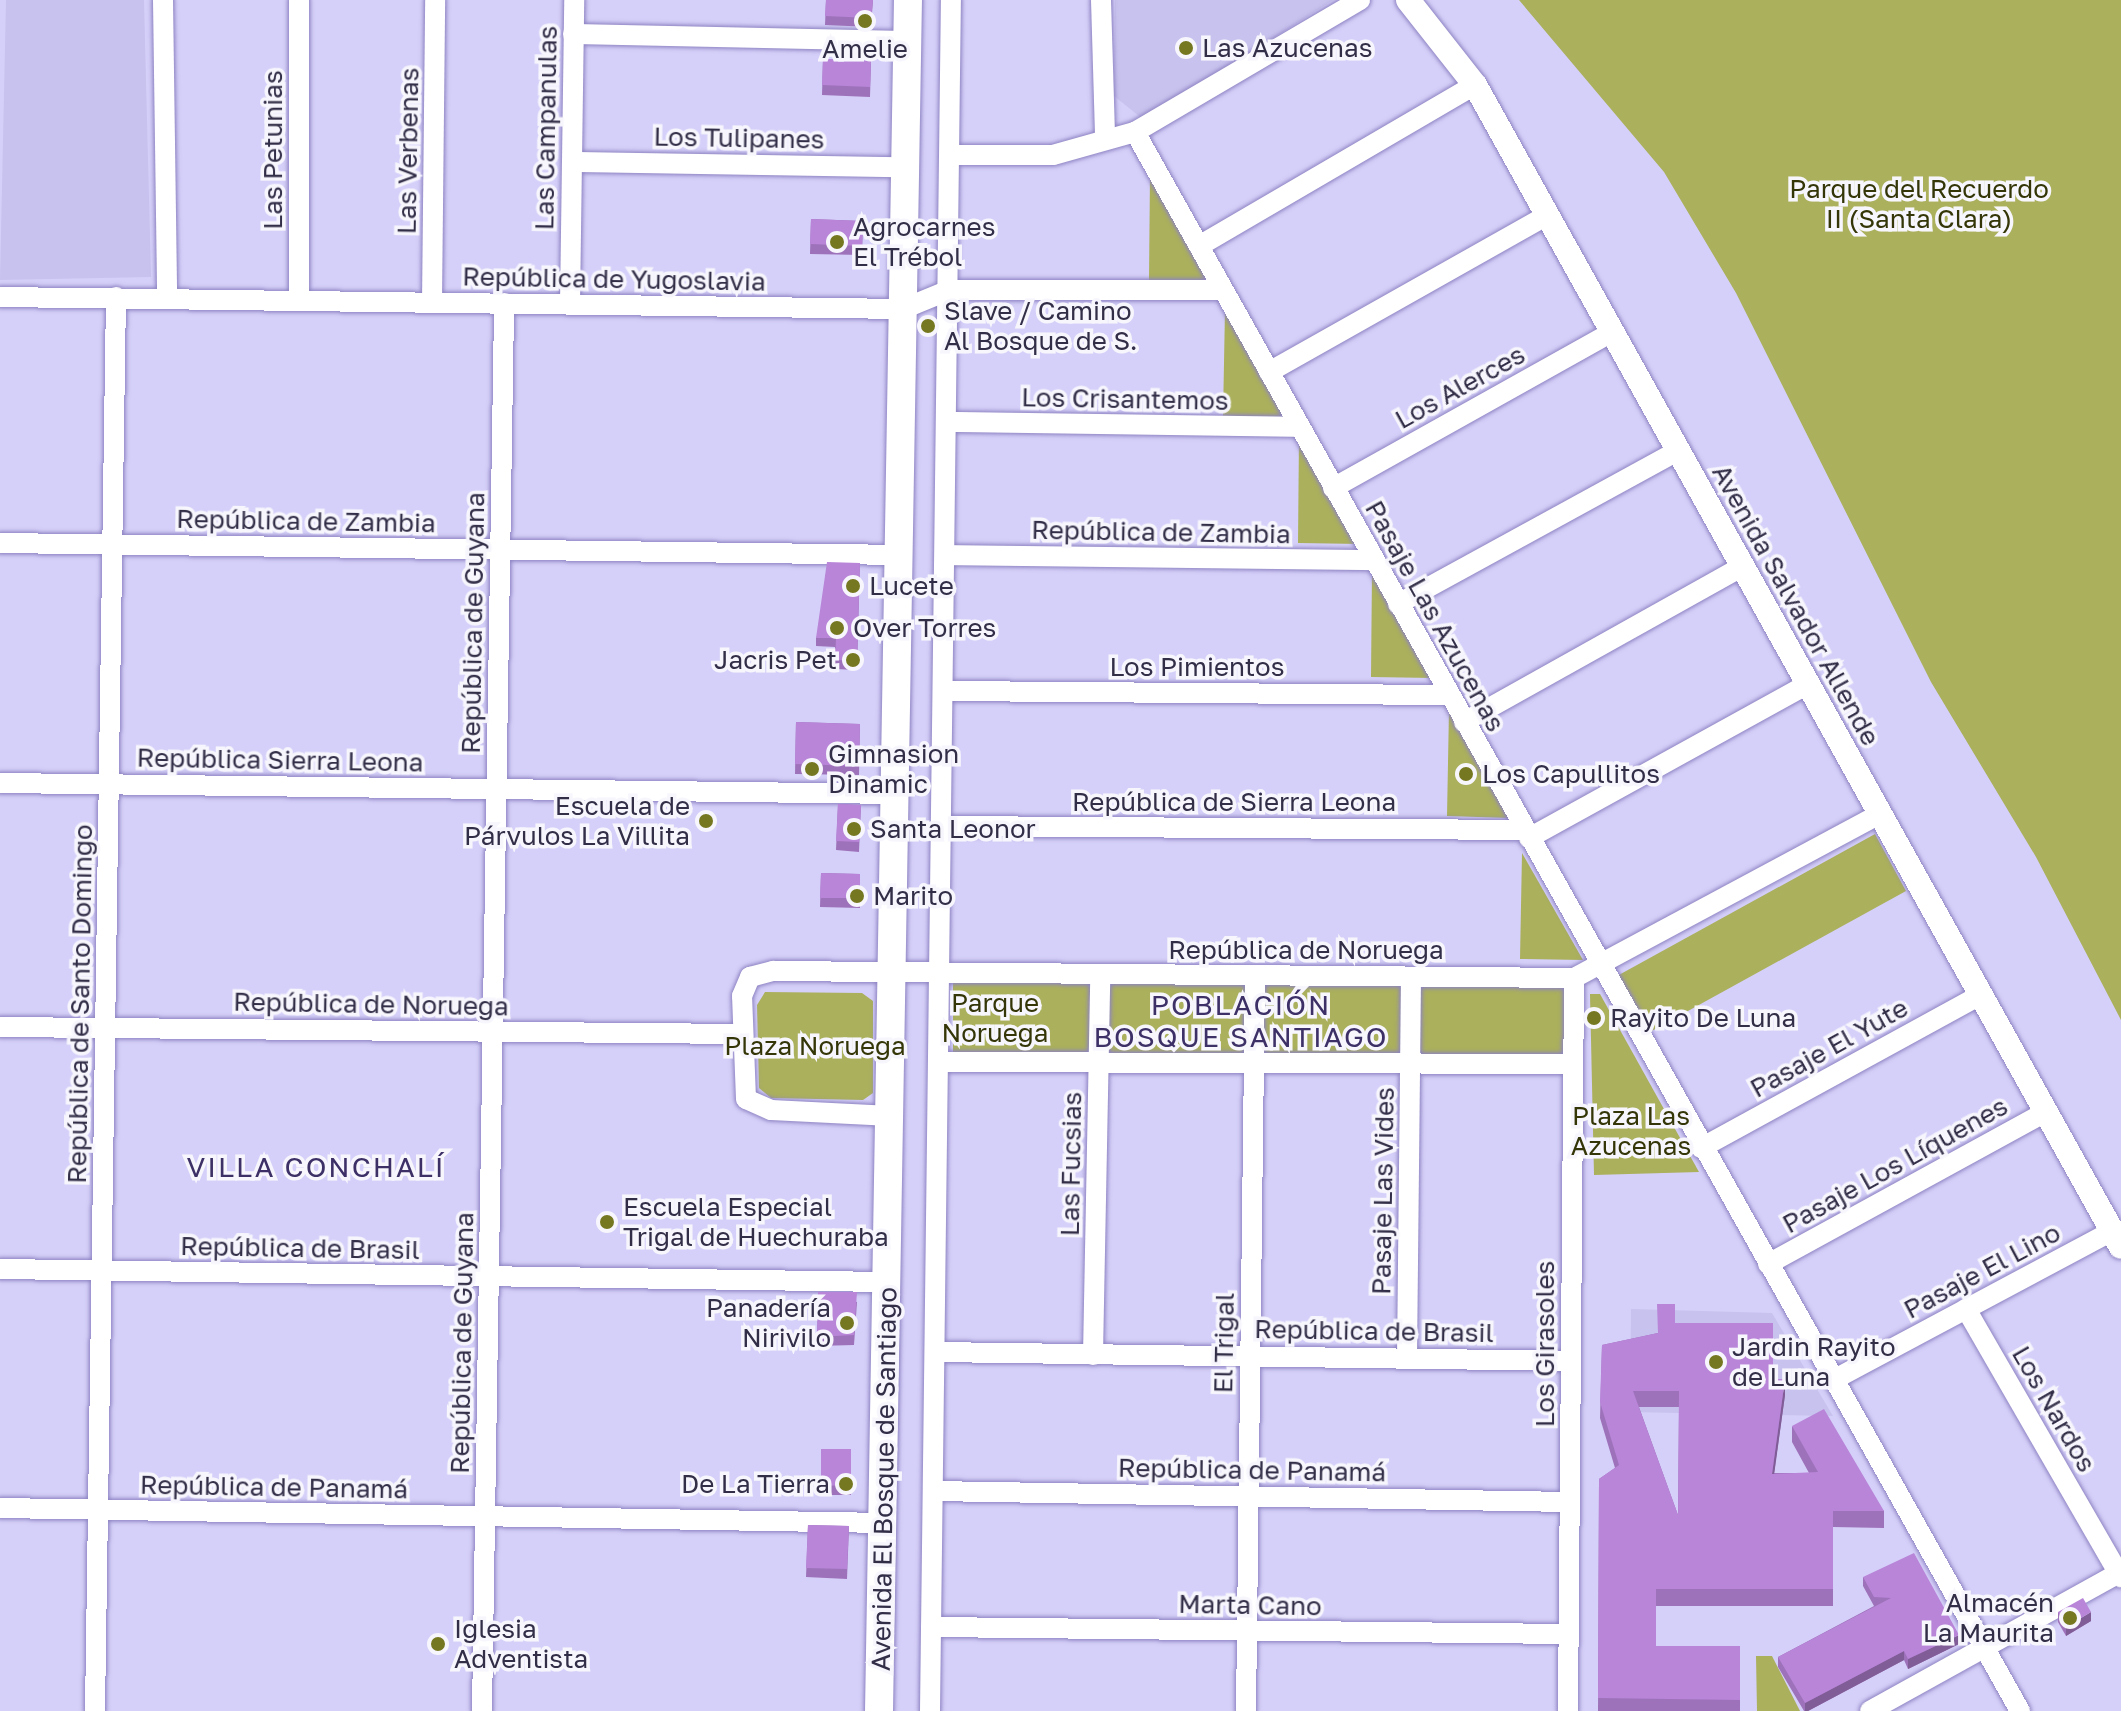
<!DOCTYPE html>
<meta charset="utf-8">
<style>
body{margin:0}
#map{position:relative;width:2121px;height:1711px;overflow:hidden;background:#d5d0f9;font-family:"Golos Text",sans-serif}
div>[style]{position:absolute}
.built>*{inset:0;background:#c8c2ee}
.green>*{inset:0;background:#abb05c}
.roads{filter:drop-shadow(0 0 2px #8d83c2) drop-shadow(0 0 2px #8d83c2)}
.minor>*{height:20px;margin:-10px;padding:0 10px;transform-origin:10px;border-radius:10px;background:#fff}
.tertiary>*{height:24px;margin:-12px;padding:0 12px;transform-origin:12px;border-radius:12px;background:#fff}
.secondary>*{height:28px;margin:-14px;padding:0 14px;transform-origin:14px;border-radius:14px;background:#fff}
.wall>*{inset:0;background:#9e72ba}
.shaded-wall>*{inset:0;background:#815d97}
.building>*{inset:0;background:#b885d8}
.dots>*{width:22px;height:22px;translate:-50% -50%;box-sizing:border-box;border:4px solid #f7f6fd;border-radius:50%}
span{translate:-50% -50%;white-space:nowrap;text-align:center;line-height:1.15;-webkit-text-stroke:7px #f7f6fd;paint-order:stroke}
.poi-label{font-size:26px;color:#322e48}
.left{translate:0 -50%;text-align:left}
.right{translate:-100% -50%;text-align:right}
.street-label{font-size:26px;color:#322e48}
.park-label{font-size:26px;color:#343608}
.neighbourhood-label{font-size:28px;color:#3d3067;letter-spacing:2px}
</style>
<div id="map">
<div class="built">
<div style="clip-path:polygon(6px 0,144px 0,151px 277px,0 280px)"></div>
<div style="clip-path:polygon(1115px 0,1333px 0,1144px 120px,1114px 96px)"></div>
<div style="clip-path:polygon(1631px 1309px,1772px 1313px,1833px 1416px,1630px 1412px)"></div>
</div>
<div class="green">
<div style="clip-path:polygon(1519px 0,2121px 0,2121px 1020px,2036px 857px,1931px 682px,1736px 293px,1664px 172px)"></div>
<div style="clip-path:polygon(1150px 174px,1211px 281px,1149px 280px)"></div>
<div style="clip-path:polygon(1225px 310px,1286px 417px,1223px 416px)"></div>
<div style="clip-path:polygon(1299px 436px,1360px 544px,1298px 543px)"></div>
<div style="clip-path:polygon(1372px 571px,1433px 678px,1371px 677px)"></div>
<div style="clip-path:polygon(1449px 710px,1509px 818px,1447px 816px)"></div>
<div style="clip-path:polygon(1875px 834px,1906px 891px,1648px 1033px,1617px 976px)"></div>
<div style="clip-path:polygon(1522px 853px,1583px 960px,1520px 959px)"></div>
<div style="clip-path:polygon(953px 981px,1567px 983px,1564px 1058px,953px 1055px)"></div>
<div style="clip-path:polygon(765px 992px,862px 993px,873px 1001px,873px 1093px,863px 1100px,771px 1098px,759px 1088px,757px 1005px)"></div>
<div style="clip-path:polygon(1590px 994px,1600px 994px,1699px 1172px,1594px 1175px)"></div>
<div style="clip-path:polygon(1756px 1656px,1772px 1656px,1800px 1711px,1757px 1711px)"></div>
</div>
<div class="roads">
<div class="minor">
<div style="left:163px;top:0;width:298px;rotate:89.2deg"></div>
<div style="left:299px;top:0;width:300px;rotate:90deg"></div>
<div style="left:1101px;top:0;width:138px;rotate:88.3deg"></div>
<div style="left:573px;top:34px;width:334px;rotate:1.2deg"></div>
<div style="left:1135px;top:132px;width:1810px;rotate:60.73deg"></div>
<div style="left:950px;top:155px;width:103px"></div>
<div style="left:1053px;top:155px;width:85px;rotate:-15.7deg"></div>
<div style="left:1135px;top:132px;width:261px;rotate:-30.4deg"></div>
<div style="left:572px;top:162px;width:333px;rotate:0.9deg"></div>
<div style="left:1199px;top:246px;width:320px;rotate:-30.3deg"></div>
<div style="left:0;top:297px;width:903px;rotate:0.76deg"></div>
<div style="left:903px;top:309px;width:50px;rotate:-22.4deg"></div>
<div style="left:949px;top:290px;width:274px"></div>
<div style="left:432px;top:302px;width:302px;rotate:-89.4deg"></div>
<div style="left:570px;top:304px;width:304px;rotate:-89.2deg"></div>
<div style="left:1269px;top:372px;width:320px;rotate:-29.4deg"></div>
<div style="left:950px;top:422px;width:350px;rotate:0.8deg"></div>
<div style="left:1333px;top:488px;width:320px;rotate:-29.2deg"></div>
<div style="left:0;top:543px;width:900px;rotate:0.76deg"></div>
<div style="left:948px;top:555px;width:425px;rotate:0.7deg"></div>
<div style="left:1398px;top:604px;width:319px;rotate:-28.7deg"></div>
<div style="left:946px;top:691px;width:503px;rotate:0.46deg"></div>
<div style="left:1464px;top:722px;width:320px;rotate:-29.2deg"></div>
<div style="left:0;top:783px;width:896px;rotate:0.7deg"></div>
<div style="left:943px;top:826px;width:581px;rotate:0.39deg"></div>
<div style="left:1529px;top:838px;width:319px;rotate:-28.9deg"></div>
<div style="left:0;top:1027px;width:742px;rotate:0.54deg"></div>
<div style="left:940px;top:1062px;width:633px;rotate:0.18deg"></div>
<div style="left:891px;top:1116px;width:120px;rotate:-177.1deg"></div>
<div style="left:771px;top:1110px;width:27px;rotate:-156deg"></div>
<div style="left:746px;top:1099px;width:103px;rotate:-92.2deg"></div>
<div style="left:742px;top:996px;width:21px;rotate:-67deg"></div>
<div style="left:750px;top:977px;width:24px;rotate:-15deg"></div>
<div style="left:773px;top:971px;width:801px;rotate:0.5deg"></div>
<div style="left:1574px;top:978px;width:347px;rotate:-28.2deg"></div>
<div style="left:1701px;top:1148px;width:319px;rotate:-28.7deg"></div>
<div style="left:1768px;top:1264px;width:317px;rotate:-28.7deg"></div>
<div style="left:0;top:1269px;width:887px;rotate:0.84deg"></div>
<div style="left:1966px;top:1309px;width:310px;rotate:60deg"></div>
<div style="left:936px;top:1352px;width:635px;rotate:0.81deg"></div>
<div style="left:1093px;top:1355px;width:380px;rotate:-88.9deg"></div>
<div style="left:1407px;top:1358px;width:381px;rotate:-89.4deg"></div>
<div style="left:1833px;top:1380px;width:316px;rotate:-28.1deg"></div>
<div style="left:933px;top:1491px;width:636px;rotate:0.99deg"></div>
<div style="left:0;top:1508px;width:882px;rotate:0.97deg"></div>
<div style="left:931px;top:1627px;width:637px;rotate:0.63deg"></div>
<div style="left:95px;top:1711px;width:1414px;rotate:-89.15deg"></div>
<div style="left:482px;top:1711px;width:1408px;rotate:-89.1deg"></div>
<div style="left:930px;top:1711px;width:1711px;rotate:-89.3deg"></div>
<div style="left:1246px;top:1711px;width:735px;rotate:-89.3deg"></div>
<div style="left:1568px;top:1711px;width:733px;rotate:-89.53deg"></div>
<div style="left:1870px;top:1711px;width:287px;rotate:-29deg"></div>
</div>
<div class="tertiary">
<div style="left:1408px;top:0;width:108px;rotate:51.8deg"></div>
<div style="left:1475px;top:85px;width:1329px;rotate:60.93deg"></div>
</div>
<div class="secondary">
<div style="left:879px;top:1711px;width:1711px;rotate:-89.03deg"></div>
</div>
</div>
<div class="wall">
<div style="clip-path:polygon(826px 0,873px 0,871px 27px,825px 25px)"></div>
<div style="clip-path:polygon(823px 59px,871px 61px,870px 97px,822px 95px)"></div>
<div style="clip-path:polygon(811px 219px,863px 221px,862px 255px,810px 254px)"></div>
<div style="clip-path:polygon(860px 563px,857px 670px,835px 669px,835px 647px,816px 646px,816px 638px)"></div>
<div style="clip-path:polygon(796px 722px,860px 724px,859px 775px,795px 774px)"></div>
<div style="clip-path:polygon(838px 804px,861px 805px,859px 852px,836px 850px)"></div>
<div style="clip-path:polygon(821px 873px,860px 874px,860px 908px,820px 907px)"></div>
<div style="clip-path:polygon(818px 1292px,857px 1302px,854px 1345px,817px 1346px)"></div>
<div style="clip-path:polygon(evenodd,1675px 1323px,1773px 1379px,1785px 1395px,1774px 1473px,1809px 1473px,1792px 1442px,1792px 1426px,1884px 1511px,1884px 1528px,1833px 1527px,1833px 1606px,1656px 1606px,1656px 1646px,1740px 1646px,1740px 1711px,1598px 1711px,1599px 1479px,1615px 1468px,1600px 1418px,1602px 1345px,1658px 1333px,1675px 1323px,1639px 1407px,1679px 1407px,1678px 1515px,1639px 1407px)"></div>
<div style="clip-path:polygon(821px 1449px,851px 1449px,851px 1495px,821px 1495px)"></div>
<div style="clip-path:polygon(808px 1525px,849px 1526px,847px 1579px,806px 1577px)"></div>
<div style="clip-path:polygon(1863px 1577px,1959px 1644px,1908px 1669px,1904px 1660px,1808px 1711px,1804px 1711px,1778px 1667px,1778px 1657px,1874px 1606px,1863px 1586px)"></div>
<div style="clip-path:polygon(2058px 1612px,2091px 1621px,2066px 1636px,2058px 1622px)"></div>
</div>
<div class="shaded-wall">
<div style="clip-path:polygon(1785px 1379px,1785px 1395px,1772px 1490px,1772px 1474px)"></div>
<div style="clip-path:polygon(2091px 1612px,2091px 1621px,2066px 1636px,2066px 1627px)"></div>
<div style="clip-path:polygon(1959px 1635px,1959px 1644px,1908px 1669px,1908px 1659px)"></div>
<div style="clip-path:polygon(1904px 1651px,1904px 1660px,1808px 1711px,1805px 1711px,1805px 1703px)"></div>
</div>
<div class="building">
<div style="clip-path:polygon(826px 0,873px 0,871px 18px,825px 16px)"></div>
<div style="clip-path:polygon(823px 59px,871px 61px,870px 87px,822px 85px)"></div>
<div style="clip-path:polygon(811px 219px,863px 221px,862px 246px,810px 244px)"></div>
<div style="clip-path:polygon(827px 562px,860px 563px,857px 661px,835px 660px,836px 638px,816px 638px)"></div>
<div style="clip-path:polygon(796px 722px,860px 724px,859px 766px,795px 764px)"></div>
<div style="clip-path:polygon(838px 804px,861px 805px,859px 842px,836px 841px)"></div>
<div style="clip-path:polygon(821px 873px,860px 874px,860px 898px,820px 898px)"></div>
<div style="clip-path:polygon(818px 1292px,857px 1292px,854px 1335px,817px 1337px)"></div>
<div style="clip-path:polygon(evenodd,1657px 1304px,1675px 1304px,1675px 1323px,1773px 1323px,1773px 1379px,1785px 1379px,1772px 1474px,1818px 1472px,1792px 1426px,1824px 1409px,1884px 1511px,1833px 1511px,1833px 1589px,1656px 1589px,1656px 1646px,1740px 1646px,1740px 1700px,1598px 1698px,1599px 1479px,1619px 1465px,1600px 1402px,1602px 1345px,1658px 1333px,1657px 1304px,1633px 1391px,1679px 1391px,1678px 1515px,1633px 1391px)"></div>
<div style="clip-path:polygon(821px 1449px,851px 1449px,851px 1485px,821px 1486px)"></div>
<div style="clip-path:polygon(808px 1525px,849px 1526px,847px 1569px,806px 1568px)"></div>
<div style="clip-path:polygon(1914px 1553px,1959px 1635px,1908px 1659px,1904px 1651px,1805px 1703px,1778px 1657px,1891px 1598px,1874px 1597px,1863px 1577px)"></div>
<div style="clip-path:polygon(2083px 1598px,2091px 1612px,2066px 1627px,2058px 1612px)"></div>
</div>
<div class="dots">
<div style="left:865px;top:21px;background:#767821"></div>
<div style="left:1186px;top:48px;background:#767821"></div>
<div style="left:837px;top:242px;background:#767821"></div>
<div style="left:928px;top:326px;background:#767821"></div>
<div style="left:853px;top:586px;background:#767821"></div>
<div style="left:837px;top:628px;background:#767821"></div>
<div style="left:853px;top:660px;background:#767821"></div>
<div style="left:812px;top:769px;background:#767821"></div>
<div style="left:1466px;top:774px;background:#767821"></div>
<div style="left:706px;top:821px;background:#767821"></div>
<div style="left:854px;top:829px;background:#767821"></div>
<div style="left:857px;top:896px;background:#767821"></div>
<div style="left:1594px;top:1018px;background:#767821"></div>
<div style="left:607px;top:1222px;background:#767821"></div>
<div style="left:847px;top:1323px;background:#767821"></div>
<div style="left:1716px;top:1362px;background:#767821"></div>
<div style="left:846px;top:1484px;background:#767821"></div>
<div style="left:2070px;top:1618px;background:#767821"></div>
<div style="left:438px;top:1644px;background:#767821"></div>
</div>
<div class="poi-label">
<span class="left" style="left:1202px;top:48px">Las Azucenas</span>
<span style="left:865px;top:49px">Amelie</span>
<span class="left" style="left:853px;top:242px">Agrocarnes<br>El Trébol</span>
<span class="left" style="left:944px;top:326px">Slave / Camino<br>Al Bosque de S.</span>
<span class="left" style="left:869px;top:586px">Lucete</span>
<span class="left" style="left:853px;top:628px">Over Torres</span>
<span class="right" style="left:837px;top:660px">Jacris Pet</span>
<span class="left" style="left:828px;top:769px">Gimnasion<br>Dinamic</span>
<span class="left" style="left:1482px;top:774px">Los Capullitos</span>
<span class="right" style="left:690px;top:821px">Escuela de<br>Párvulos La Villita</span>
<span class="left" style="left:870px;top:829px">Santa Leonor</span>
<span class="left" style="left:873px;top:896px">Marito</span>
<span class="left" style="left:1610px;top:1018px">Rayito De Luna</span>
<span class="left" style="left:623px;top:1222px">Escuela Especial<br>Trigal de Huechuraba</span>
<span class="right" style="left:831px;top:1323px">Panadería<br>Nirivilo</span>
<span class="left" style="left:1732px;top:1362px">Jardin Rayito<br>de Luna</span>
<span class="right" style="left:830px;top:1484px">De La Tierra</span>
<span class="right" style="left:2054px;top:1618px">Almacén<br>La Maurita</span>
<span class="left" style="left:454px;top:1644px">Iglesia<br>Adventista</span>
</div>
<div class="street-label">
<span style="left:546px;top:128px;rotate:-89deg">Las Campanulas</span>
<span style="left:739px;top:138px;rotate:1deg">Los Tulipanes</span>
<span style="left:273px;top:150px;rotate:-90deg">Las Petunias</span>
<span style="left:408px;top:151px;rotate:-89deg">Las Verbenas</span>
<span style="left:614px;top:279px;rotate:1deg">República de Yugoslavia</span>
<span style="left:1460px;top:387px;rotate:-29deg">Los Alerces</span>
<span style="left:1125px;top:399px;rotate:1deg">Los Crisantemos</span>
<span style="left:306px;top:521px;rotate:1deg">República de Zambia</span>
<span style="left:1161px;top:532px;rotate:1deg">República de Zambia</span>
<span style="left:1796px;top:605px;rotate:61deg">Avenida Salvador Allende</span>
<span style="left:1435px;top:616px;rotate:61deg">Pasaje Las Azucenas</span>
<span style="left:473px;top:623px;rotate:-89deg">República de Guyana</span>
<span style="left:1197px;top:667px">Los Pimientos</span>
<span style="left:280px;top:760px;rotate:1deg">República Sierra Leona</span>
<span style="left:1234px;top:802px">República de Sierra Leona</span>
<span style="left:1306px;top:950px">República de Noruega</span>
<span style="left:80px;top:1004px;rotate:-89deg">República de Santo Domingo</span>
<span style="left:371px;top:1004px;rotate:1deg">República de Noruega</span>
<span style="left:1829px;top:1048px;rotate:-29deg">Pasaje El Yute</span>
<span style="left:1071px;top:1164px;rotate:-89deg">Las Fucsias</span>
<span style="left:1895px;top:1165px;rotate:-29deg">Pasaje Los Líquenes</span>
<span style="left:1383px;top:1191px;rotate:-89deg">Pasaje Las Vides</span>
<span style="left:300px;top:1248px;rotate:1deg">República de Brasil</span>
<span style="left:1982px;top:1271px;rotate:-28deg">Pasaje El Lino</span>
<span style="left:1374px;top:1331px;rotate:1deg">República de Brasil</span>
<span style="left:462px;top:1343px;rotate:-89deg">República de Guyana</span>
<span style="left:1224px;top:1343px;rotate:-89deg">El Trigal</span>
<span style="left:1545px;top:1344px;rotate:-90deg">Los Girasoles</span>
<span style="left:2054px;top:1409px;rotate:60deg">Los Nardos</span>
<span style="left:1252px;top:1470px;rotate:1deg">República de Panamá</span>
<span style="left:884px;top:1479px;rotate:-89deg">Avenida El Bosque de Santiago</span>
<span style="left:274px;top:1487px;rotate:1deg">República de Panamá</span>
<span style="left:1250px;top:1605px;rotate:1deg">Marta Cano</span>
</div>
<div class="park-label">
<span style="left:1919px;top:204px">Parque del Recuerdo<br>II (Santa Clara)</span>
<span style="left:995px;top:1018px">Parque<br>Noruega</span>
<span style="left:815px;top:1046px">Plaza Noruega</span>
<span style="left:1631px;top:1131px">Plaza Las<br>Azucenas</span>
</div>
<div class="neighbourhood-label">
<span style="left:1241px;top:1021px">POBLACIÓN<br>BOSQUE SANTIAGO</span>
<span style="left:316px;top:1167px">VILLA CONCHALÍ</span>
</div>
</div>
